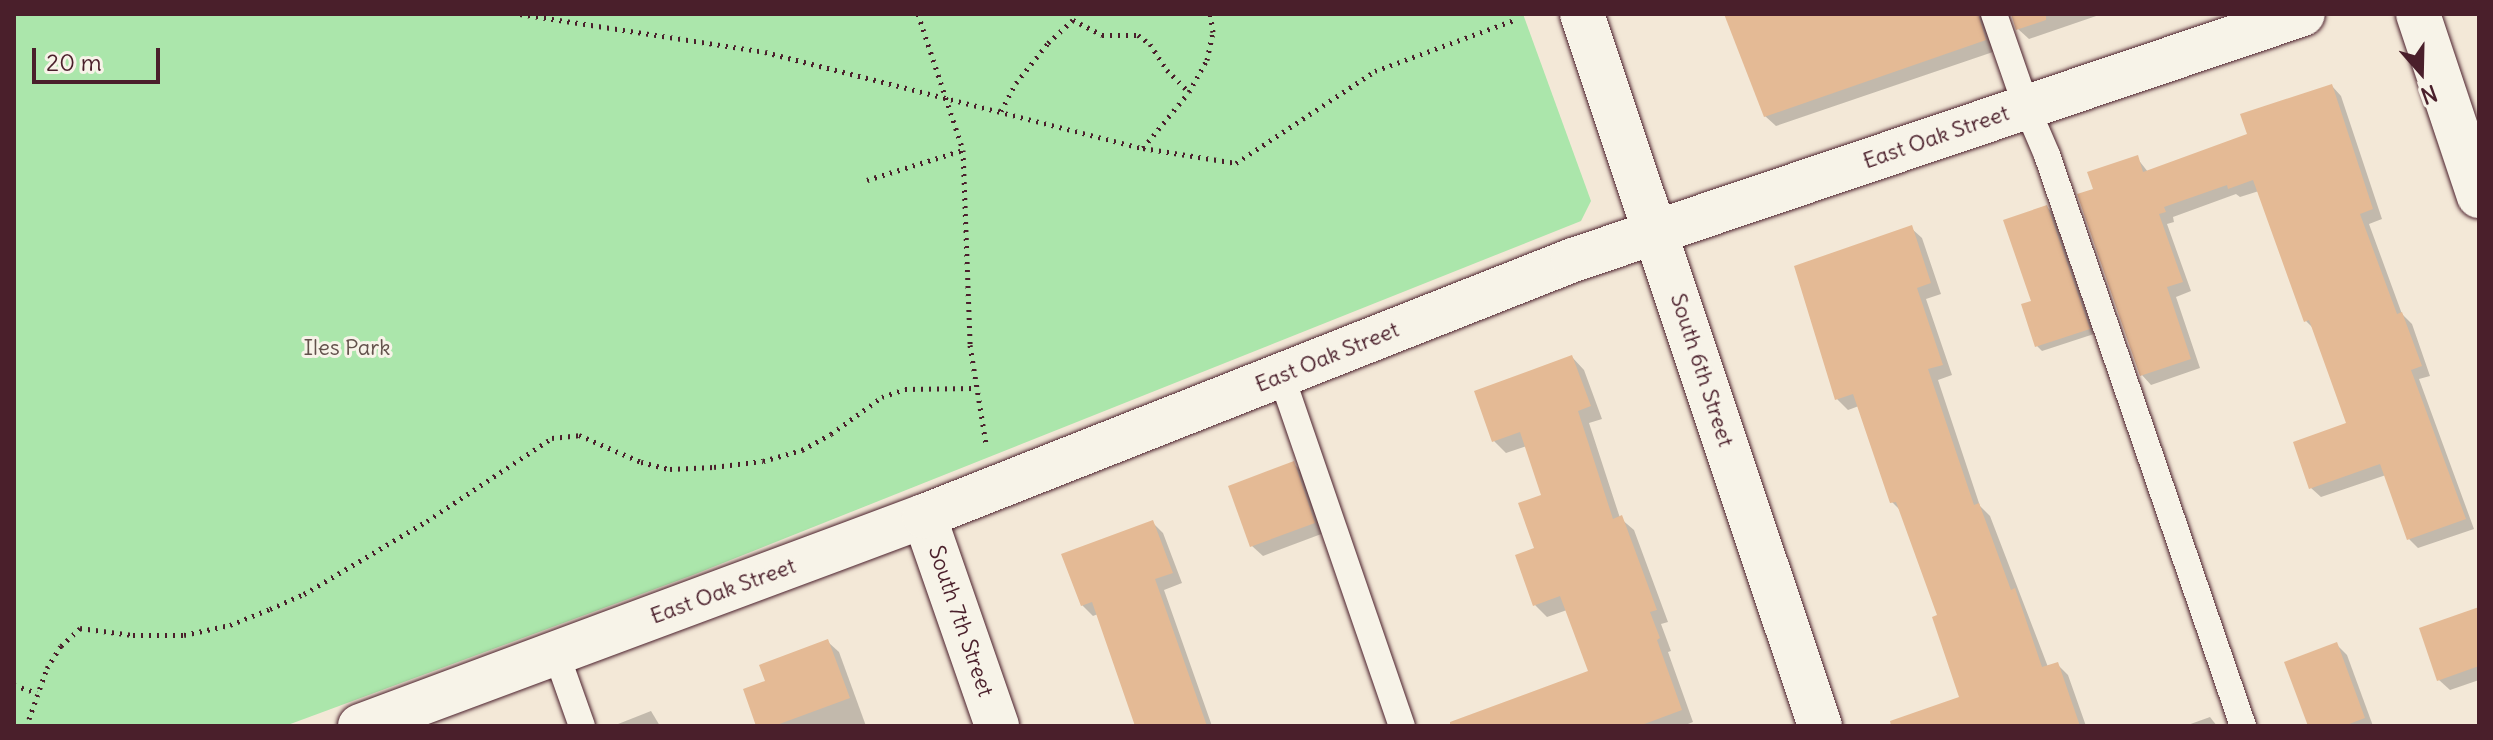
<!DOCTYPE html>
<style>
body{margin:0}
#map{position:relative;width:2493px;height:740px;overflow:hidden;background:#f3e8d7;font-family:Delius,sans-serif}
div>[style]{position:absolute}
.green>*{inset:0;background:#abe6ab}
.shadow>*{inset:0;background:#0003}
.building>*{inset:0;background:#e4ba95}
.path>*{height:5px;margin-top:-2.5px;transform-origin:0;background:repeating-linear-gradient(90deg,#4a1f2b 0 2px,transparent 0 8px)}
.roads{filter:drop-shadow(0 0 2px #4a1f2b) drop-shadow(0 0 2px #4a1f2b)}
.lane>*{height:26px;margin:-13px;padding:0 13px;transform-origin:13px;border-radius:13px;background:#f7f3e8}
.street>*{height:44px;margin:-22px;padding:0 22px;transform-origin:22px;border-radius:22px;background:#f7f3e8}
.primary>*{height:44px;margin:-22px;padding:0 22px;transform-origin:22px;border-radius:22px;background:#f7f3e8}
span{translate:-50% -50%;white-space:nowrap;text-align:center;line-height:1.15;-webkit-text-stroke:6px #f7f3e8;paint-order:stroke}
.street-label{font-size:22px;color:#4a1f2b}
.park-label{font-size:22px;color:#62514b}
.frame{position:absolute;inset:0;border:16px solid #4a1f2b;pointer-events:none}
.north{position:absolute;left:2381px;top:32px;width:80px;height:80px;-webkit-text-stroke:6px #f7f3e8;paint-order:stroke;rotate:160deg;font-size:22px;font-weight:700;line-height:32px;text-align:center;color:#4a1f2b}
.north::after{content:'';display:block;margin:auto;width:28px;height:36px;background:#4a1f2b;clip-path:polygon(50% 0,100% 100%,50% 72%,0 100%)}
.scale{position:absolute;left:32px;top:48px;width:128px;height:36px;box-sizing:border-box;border:4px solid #4a1f2b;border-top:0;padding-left:10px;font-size:24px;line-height:28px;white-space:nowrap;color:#4a1f2b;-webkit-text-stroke:6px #f7f3e8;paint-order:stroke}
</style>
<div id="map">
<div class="green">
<div style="clip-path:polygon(14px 14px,1523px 14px,1591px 201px,1581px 221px,693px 575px,285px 726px,14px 726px)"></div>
</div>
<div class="shadow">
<div style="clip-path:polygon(1727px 14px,1995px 14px,1988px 23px,1993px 52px,1776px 126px,1765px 116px)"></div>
<div style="clip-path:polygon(2012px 14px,2102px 14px,2029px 39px,2018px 29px)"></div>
<div style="clip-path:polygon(2332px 86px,2341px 96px,2382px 219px,2369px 224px,2402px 314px,2412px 324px,2430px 376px,2419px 379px,2474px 529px,2418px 548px,2409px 539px,2386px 475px,2321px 497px,2311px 488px,2348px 425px,2315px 330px,2306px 321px,2259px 191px,2240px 197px,2236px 194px,2173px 217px,2174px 222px,2167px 224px,2191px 291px,2176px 297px,2200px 368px,2151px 385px,2142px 375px,2096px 190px,2137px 158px,2148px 172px,2249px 136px)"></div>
<div style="clip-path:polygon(2047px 207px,2052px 212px,2094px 334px,2042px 351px,2037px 346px,2033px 303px)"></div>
<div style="clip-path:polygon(1911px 228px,1922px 238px,1941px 294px,1926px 299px,1952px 375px,1938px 380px,1980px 506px,1990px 516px,2048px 667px,2057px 664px,2068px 675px,2086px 726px,1951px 726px,1961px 698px,1939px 616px,1901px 511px,1892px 502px,1859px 406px,1848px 410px,1837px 399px)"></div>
<div style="clip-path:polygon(1572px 357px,1584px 370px,1602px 419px,1589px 423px,1620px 518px,1634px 530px,1668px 622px,1661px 624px,1671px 651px,1668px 652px,1693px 722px,1683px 726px,1486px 726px,1591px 673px,1567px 610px,1547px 617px,1535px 605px,1536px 549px,1544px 496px,1527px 446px,1506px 453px,1494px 441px)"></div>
<div style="clip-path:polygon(1293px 463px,1304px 474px,1324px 533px,1263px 556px,1252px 546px)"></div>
<div style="clip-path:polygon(1153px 523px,1163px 533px,1182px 583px,1164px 590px,1212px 726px,1138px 726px,1098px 614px,1093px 616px,1082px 605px)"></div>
<div style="clip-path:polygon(2479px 614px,2479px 680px,2450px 690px,2439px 680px)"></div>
<div style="clip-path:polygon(828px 642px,839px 652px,866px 726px,759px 726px,768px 682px)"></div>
<div style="clip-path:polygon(2336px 644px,2347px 655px,2373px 726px,2310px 726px)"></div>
<div style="clip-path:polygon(651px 711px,660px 726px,613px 726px)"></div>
<div style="clip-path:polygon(2210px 717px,2217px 726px,2185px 726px)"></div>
</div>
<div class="building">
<div style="clip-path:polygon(1724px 14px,1978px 14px,1986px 40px,1764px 117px)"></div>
<div style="clip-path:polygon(2011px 14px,2046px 14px,2046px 20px,2016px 30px)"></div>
<div style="clip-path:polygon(2332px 84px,2373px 209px,2360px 214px,2397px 314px,2402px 312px,2422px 366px,2411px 370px,2466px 519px,2407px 540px,2380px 464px,2309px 489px,2293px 442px,2346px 423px,2309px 320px,2304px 322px,2253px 180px,2228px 189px,2227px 185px,2164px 207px,2166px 212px,2159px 214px,2183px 282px,2167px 287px,2191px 359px,2140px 376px,2077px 194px,2093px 189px,2087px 172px,2138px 155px,2143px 172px,2247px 134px,2240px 114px)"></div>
<div style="clip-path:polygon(2047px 205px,2090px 329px,2035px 347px,2021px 304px,2031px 301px,2003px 220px)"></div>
<div style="clip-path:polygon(1912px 225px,1931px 283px,1917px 288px,1943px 365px,1928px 369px,1974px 505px,1979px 503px,2011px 590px,2015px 588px,2042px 667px,2058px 662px,2080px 726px,1891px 726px,1890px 721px,1959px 697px,1932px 617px,1937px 615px,1896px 502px,1890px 503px,1853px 394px,1835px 400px,1794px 266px)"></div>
<div style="clip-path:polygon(1572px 355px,1591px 406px,1578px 411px,1613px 519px,1622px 515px,1657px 610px,1650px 612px,1660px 638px,1657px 640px,1682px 710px,1639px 726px,1450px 726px,1450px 722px,1588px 671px,1560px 596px,1533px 606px,1515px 555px,1534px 548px,1518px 503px,1541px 495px,1520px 432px,1492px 442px,1474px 391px)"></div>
<div style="clip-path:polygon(1294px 461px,1315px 523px,1250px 547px,1228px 486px)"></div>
<div style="clip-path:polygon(1153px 520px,1173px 573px,1155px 579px,1207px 726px,1135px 726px,1092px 602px,1081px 606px,1061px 554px)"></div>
<div style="clip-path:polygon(2479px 607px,2479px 666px,2437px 681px,2419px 628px)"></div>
<div style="clip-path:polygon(828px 639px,850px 698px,774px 726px,756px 726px,743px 689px,765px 681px,759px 665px)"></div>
<div style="clip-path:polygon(2337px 642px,2365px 718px,2344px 726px,2308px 726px,2284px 662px)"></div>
</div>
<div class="path">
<div style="left:520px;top:14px;width:248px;rotate:8.8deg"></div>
<div style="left:765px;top:52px;width:390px;rotate:14.3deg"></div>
<div style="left:1143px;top:148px;width:94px;rotate:9.2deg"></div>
<div style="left:1236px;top:163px;width:167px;rotate:-33.5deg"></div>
<div style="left:1375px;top:71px;width:148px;rotate:-20.1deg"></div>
<div style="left:918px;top:14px;width:143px;rotate:71.7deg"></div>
<div style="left:963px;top:150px;width:195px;rotate:87.9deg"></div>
<div style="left:970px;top:345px;width:100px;rotate:80.8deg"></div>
<div style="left:1001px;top:111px;width:32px;rotate:-62deg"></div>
<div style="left:1016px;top:83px;width:51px;rotate:-51.3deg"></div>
<div style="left:1048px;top:43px;width:34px;rotate:-43deg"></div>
<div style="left:1073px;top:20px;width:33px;rotate:27deg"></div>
<div style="left:1102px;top:35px;width:36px"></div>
<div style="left:1138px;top:35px;width:15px;rotate:37deg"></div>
<div style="left:1150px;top:44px;width:31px;rotate:57deg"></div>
<div style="left:1167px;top:70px;width:31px;rotate:45deg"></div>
<div style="left:1143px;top:148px;width:72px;rotate:-50.6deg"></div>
<div style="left:1189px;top:92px;width:37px;rotate:-61deg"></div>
<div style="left:1207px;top:60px;width:29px;rotate:-78deg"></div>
<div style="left:1213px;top:32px;width:18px;rotate:-99deg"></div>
<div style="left:867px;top:180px;width:101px;rotate:-17.4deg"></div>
<div style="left:14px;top:685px;width:24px;rotate:19deg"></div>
<div style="left:32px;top:726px;width:8px;rotate:-113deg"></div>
<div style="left:29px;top:719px;width:54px;rotate:-70.6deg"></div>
<div style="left:47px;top:668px;width:26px;rotate:-58deg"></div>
<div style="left:61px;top:646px;width:26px;rotate:-43deg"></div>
<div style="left:80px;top:628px;width:53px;rotate:7.5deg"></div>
<div style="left:133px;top:635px;width:51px"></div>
<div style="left:184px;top:635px;width:47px;rotate:-12.3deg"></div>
<div style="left:230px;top:625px;width:43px;rotate:-21.8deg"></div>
<div style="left:270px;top:609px;width:37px;rotate:-24deg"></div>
<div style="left:304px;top:594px;width:143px;rotate:-30.7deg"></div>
<div style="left:427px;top:521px;width:150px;rotate:-33.6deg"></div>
<div style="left:552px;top:438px;width:27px;rotate:-6deg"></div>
<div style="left:579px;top:435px;width:68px;rotate:23.5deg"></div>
<div style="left:641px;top:462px;width:30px;rotate:14deg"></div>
<div style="left:670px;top:469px;width:44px;rotate:-2.6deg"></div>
<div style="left:714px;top:467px;width:49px;rotate:-7deg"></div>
<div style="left:763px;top:461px;width:41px;rotate:-15.8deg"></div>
<div style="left:802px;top:450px;width:33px;rotate:-29deg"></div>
<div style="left:831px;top:434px;width:63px;rotate:-36deg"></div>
<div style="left:882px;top:397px;width:24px;rotate:-19deg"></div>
<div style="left:905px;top:389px;width:69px;rotate:-0.8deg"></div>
</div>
<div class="roads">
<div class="lane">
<div style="left:1994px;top:14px;width:97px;rotate:70.8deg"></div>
<div style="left:2026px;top:106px;width:53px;rotate:66.8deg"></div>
<div style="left:2047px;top:155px;width:604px;rotate:71.05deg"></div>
<div style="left:1281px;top:375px;width:371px;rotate:71deg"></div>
<div style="left:556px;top:653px;width:77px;rotate:70.4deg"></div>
</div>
<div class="street">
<div style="left:924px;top:516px;width:222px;rotate:70.8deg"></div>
<div style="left:360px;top:726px;width:602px;rotate:-20.42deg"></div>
<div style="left:924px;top:516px;width:698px;rotate:-21.53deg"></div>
<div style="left:1573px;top:260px;width:770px;rotate:-18.62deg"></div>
</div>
<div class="primary">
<div style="left:1582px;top:14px;width:751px;rotate:71.52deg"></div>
<div style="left:2418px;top:14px;width:192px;rotate:71.5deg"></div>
</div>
</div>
<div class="street-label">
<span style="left:1936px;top:137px;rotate:-19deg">East Oak Street</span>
<span style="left:1327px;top:357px;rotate:-22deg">East Oak Street</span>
<span style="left:1702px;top:370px;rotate:72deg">South 6th Street</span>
<span style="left:723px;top:591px;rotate:-20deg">East Oak Street</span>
<span style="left:961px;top:621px;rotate:71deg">South 7th Street</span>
</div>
<div class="park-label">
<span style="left:347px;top:348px">Iles Park</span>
</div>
<div class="frame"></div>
<div class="north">N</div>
<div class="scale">20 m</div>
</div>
